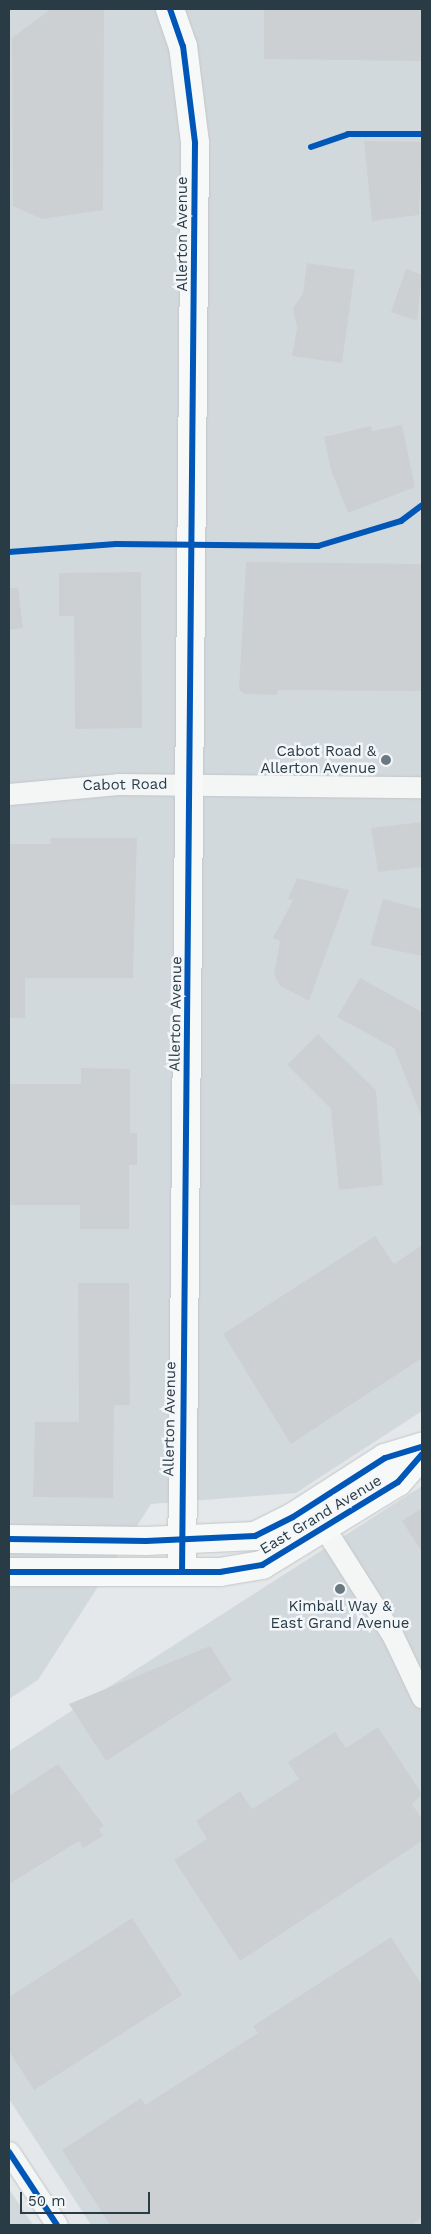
<!DOCTYPE html>
<style>
body{margin:0}
#map{position:relative;width:431px;height:2234px;overflow:hidden;background:#e5e8ea;font-family:"Work Sans",sans-serif}
div>[style]{position:absolute}
.built>*{inset:0;background:#d2d9dd}
.building>*{inset:0;background:#cdd0d2}
.roads{filter:drop-shadow(0 0 1px #c3c6c8) drop-shadow(0 0 1px #c3c6c8)}
.street>*{height:21px;margin:-10.5px;padding:0 10.5px;transform-origin:10.5px;border-radius:10.5px;background:#f4f6f6}
.secondary>*{height:28px;margin:-14px;padding:0 14px;transform-origin:14px;border-radius:14px;background:#f7f8f8}
.cycleway>*{height:6px;margin:-3px;padding:0 3px;transform-origin:3px;border-radius:3px;background:#0057b8}
.dots>*{width:14px;height:14px;translate:-50% -50%;box-sizing:border-box;border:2px solid #f3f7f9;border-radius:50%}
span{translate:-50% -50%;white-space:nowrap;text-align:center;line-height:1.15;-webkit-text-stroke:5px #f3f7f9;paint-order:stroke}
.street-label{font-size:15px;color:#293b45}
.poi-label{font-size:15px;color:#293b45}
.right{translate:-100% -50%;text-align:right}
.frame{position:absolute;inset:0;border:10px solid #293b45;pointer-events:none}
.scale{position:absolute;left:20px;top:2192px;width:130px;height:22px;box-sizing:border-box;border:2px solid #293b45;border-top:0;padding-left:6px;font-size:15px;line-height:18px;white-space:nowrap;color:#293b45;-webkit-text-stroke:4px #f3f7f9;paint-order:stroke}
</style>
<div id="map">
<div class="built">
<div style="clip-path:polygon(9px 9px,422px 9px,422px 1411px,296px 1493px,151px 1504px,38px 1680px,9px 1699px)"></div>
<div style="clip-path:polygon(422px 1486px,422px 2225px,91px 2225px,9px 2099px,9px 1751px)"></div>
<div style="clip-path:polygon(9px 2189px,33px 2225px,9px 2225px)"></div>
</div>
<div class="building">
<div style="clip-path:polygon(51px 9px,104px 9px,103px 210px,42px 219px,13px 206px,12px 38px)"></div>
<div style="clip-path:polygon(264px 9px,422px 9px,422px 61px,264px 59px)"></div>
<div style="clip-path:polygon(364px 141px,422px 142px,419px 215px,372px 221px)"></div>
<div style="clip-path:polygon(307px 263px,355px 270px,342px 363px,292px 356px,297px 328px,293px 308px,303px 293px)"></div>
<div style="clip-path:polygon(406px 269px,422px 275px,417px 321px,391px 312px)"></div>
<div style="clip-path:polygon(402px 425px,415px 487px,348px 513px,331px 470px,324px 437px,371px 426px,372px 431px)"></div>
<div style="clip-path:polygon(246px 562px,422px 564px,422px 691px,278px 690px,277px 695px,244px 694px,239px 689px)"></div>
<div style="clip-path:polygon(141px 572px,142px 728px,75px 729px,74px 616px,59px 616px,59px 573px)"></div>
<div style="clip-path:polygon(9px 588px,18px 588px,23px 628px,9px 630px)"></div>
<div style="clip-path:polygon(422px 822px,422px 867px,378px 872px,371px 828px)"></div>
<div style="clip-path:polygon(51px 838px,137px 838px,133px 978px,25px 978px,25px 1018px,9px 1018px,9px 844px,51px 844px)"></div>
<div style="clip-path:polygon(297px 878px,349px 890px,309px 1001px,279px 985px,274px 974px,280px 941px,273px 938px,293px 900px,288px 899px)"></div>
<div style="clip-path:polygon(383px 899px,422px 909px,422px 956px,370px 945px)"></div>
<div style="clip-path:polygon(360px 978px,422px 1012px,422px 1118px,394px 1048px,337px 1017px)"></div>
<div style="clip-path:polygon(318px 1034px,376px 1090px,383px 1185px,339px 1190px,331px 1109px,287px 1065px)"></div>
<div style="clip-path:polygon(81px 1068px,130px 1069px,130px 1133px,137px 1133px,137px 1165px,129px 1165px,129px 1229px,80px 1229px,80px 1205px,9px 1205px,9px 1084px,81px 1084px)"></div>
<div style="clip-path:polygon(375px 1236px,394px 1264px,422px 1245px,422px 1358px,291px 1444px,223px 1334px)"></div>
<div style="clip-path:polygon(78px 1283px,129px 1283px,130px 1405px,114px 1405px,113px 1498px,33px 1497px,35px 1422px,79px 1422px)"></div>
<div style="clip-path:polygon(422px 1508px,422px 1552px,402px 1521px)"></div>
<div style="clip-path:polygon(210px 1646px,232px 1680px,106px 1761px,69px 1704px)"></div>
<div style="clip-path:polygon(378px 1727px,422px 1794px,412px 1804px,422px 1819px,422px 1841px,240px 1961px,174px 1860px,207px 1839px,196px 1821px,240px 1791px,252px 1809px,299px 1779px,288px 1762px,335px 1732px,346px 1748px)"></div>
<div style="clip-path:polygon(58px 1764px,104px 1826px,99px 1829px,103px 1836px,83px 1848px,79px 1841px,9px 1884px,9px 1796px)"></div>
<div style="clip-path:polygon(132px 1918px,182px 1995px,34px 2090px,9px 2051px,9px 1997px)"></div>
<div style="clip-path:polygon(391px 1937px,422px 1985px,422px 2218px,411px 2225px,110px 2225px,62px 2150px,141px 2098px,145px 2105px,258px 2033px,253px 2026px)"></div>
</div>
<div class="roads">
<div class="street">
<div style="left:9px;top:794px;width:109px;rotate:-5.2deg"></div>
<div style="left:118px;top:784px;width:304px;rotate:0.6deg"></div>
<div style="left:325px;top:1529px;width:127px;rotate:57.6deg"></div>
<div style="left:393px;top:1636px;width:68px;rotate:64.6deg"></div>
<div style="left:9px;top:2152px;width:87px;rotate:56.7deg"></div>
</div>
<div class="secondary">
<div style="left:170px;top:9px;width:39px;rotate:71deg"></div>
<div style="left:183px;top:46px;width:98px;rotate:82.9deg"></div>
<div style="left:195px;top:143px;width:1429px;rotate:90.52deg"></div>
<div style="left:9px;top:1539px;width:137px;rotate:0.8deg"></div>
<div style="left:146px;top:1541px;width:109px;rotate:-2.6deg"></div>
<div style="left:255px;top:1536px;width:42px;rotate:-26.6deg"></div>
<div style="left:293px;top:1517px;width:109px;rotate:-32.7deg"></div>
<div style="left:385px;top:1458px;width:39px;rotate:-17deg"></div>
<div style="left:9px;top:1572px;width:211px"></div>
<div style="left:220px;top:1572px;width:43px;rotate:-9.5deg"></div>
<div style="left:262px;top:1565px;width:159px;rotate:-31.4deg"></div>
<div style="left:398px;top:1482px;width:37px;rotate:-49deg"></div>
</div>
</div>
<div class="cycleway">
<div style="left:170px;top:9px;width:39px;rotate:71deg"></div>
<div style="left:183px;top:46px;width:98px;rotate:82.9deg"></div>
<div style="left:195px;top:143px;width:1429px;rotate:90.52deg"></div>
<div style="left:311px;top:147px;width:39px;rotate:-19deg"></div>
<div style="left:348px;top:134px;width:74px"></div>
<div style="left:9px;top:552px;width:107px;rotate:-4.3deg"></div>
<div style="left:116px;top:544px;width:202px;rotate:0.6deg"></div>
<div style="left:318px;top:546px;width:87px;rotate:-16.8deg"></div>
<div style="left:401px;top:521px;width:26px;rotate:-37deg"></div>
<div style="left:9px;top:1539px;width:137px;rotate:0.8deg"></div>
<div style="left:146px;top:1541px;width:109px;rotate:-2.6deg"></div>
<div style="left:255px;top:1536px;width:42px;rotate:-26.6deg"></div>
<div style="left:293px;top:1517px;width:109px;rotate:-32.7deg"></div>
<div style="left:385px;top:1458px;width:39px;rotate:-17deg"></div>
<div style="left:9px;top:1572px;width:211px"></div>
<div style="left:220px;top:1572px;width:43px;rotate:-9.5deg"></div>
<div style="left:262px;top:1565px;width:159px;rotate:-31.4deg"></div>
<div style="left:398px;top:1482px;width:37px;rotate:-49deg"></div>
<div style="left:9px;top:2152px;width:87px;rotate:56.7deg"></div>
</div>
<div class="dots">
<div style="left:386px;top:760px;background:#6b787f"></div>
<div style="left:340px;top:1589px;background:#6b787f"></div>
</div>
<div class="street-label">
<span style="left:183px;top:234px;rotate:-90deg">Allerton Avenue</span>
<span style="left:125px;top:785px;rotate:-1deg">Cabot Road</span>
<span style="left:176px;top:1014px;rotate:-89deg">Allerton Avenue</span>
<span style="left:170px;top:1419px;rotate:-89deg">Allerton Avenue</span>
<span style="left:321px;top:1515px;rotate:-31deg">East Grand Avenue</span>
</div>
<div class="poi-label">
<span class="right" style="left:376px;top:760px">Cabot Road &amp;<br>Allerton Avenue</span>
<span style="left:340px;top:1615px">Kimball Way &amp;<br>East Grand Avenue</span>
</div>
<div class="frame"></div>
<div class="scale">50 m</div>
</div>
